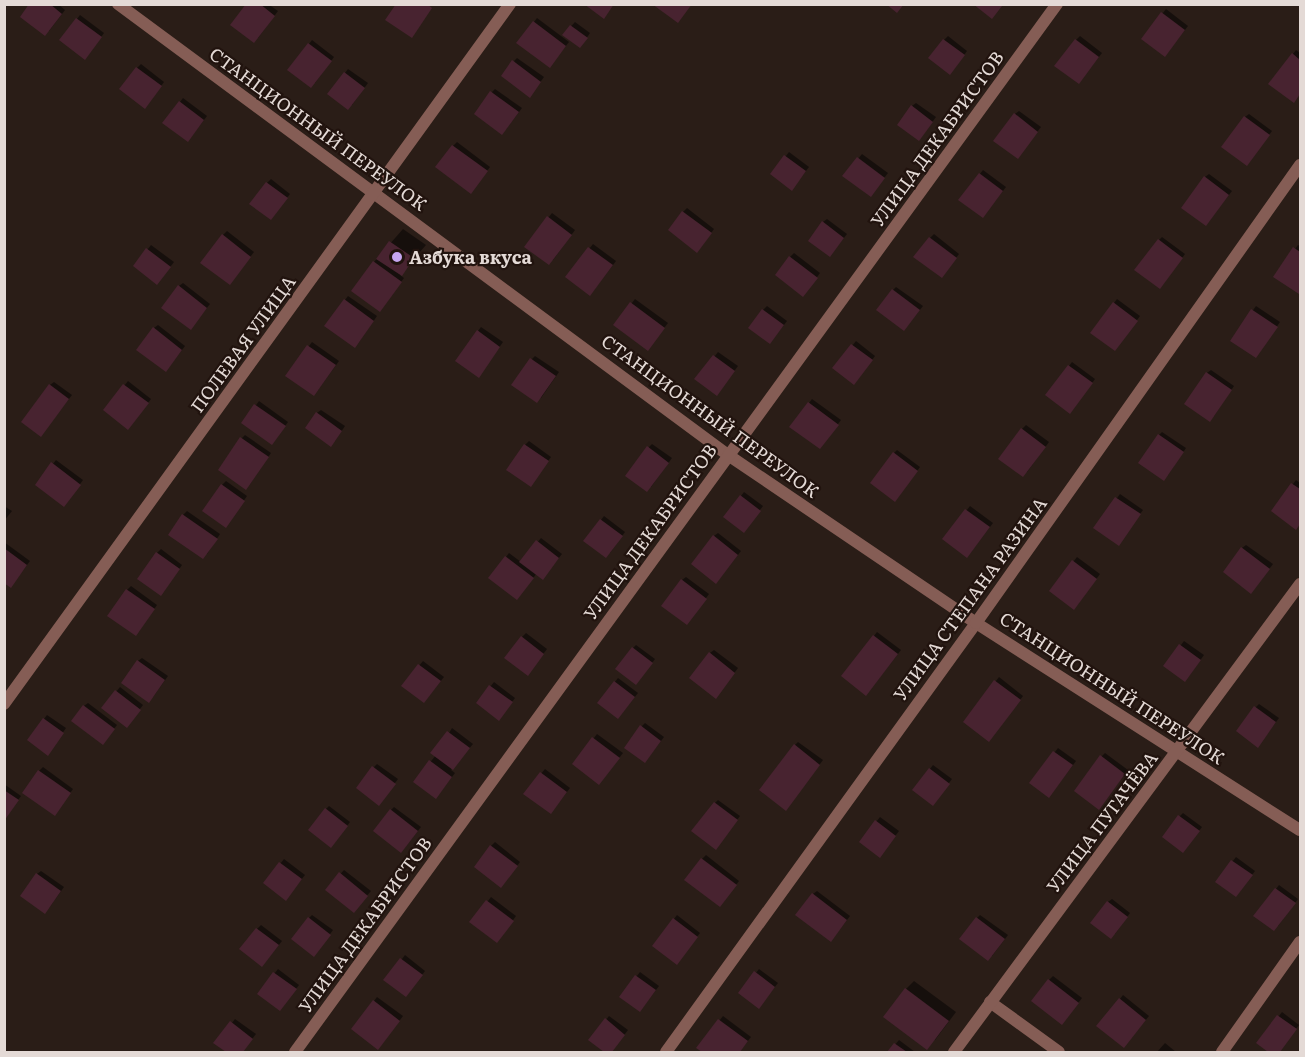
<!DOCTYPE html>
<meta charset="utf-8">
<style>
body{margin:0}
#map{position:relative;width:1305px;height:1057px;overflow:hidden;background:#2a1d17;font-family:Literata,serif}
div>[style]{position:absolute}
.shadow>*{inset:0;background:#0007}
.building>*{inset:0;background:#482330}
.minor>*{height:12px;margin:-6px;padding:0 6px;transform-origin:6px;border-radius:6px;background:#855d55}
.tertiary>*{height:12px;margin:-6px;padding:0 6px;transform-origin:6px;border-radius:6px;background:#855d55}
.dots>*{width:16px;height:16px;translate:-50% -50%;box-sizing:border-box;border:3px solid #21130e;border-radius:50%}
span{translate:-50% -50%;white-space:nowrap;text-align:center;line-height:1.15;-webkit-text-stroke:4.5px #21130e;paint-order:stroke}
.street-label{font-size:18px;color:#e4dad6}
.poi-label{font-size:18px;color:#e4dad6;font-weight:700}
.left{translate:0 -50%;text-align:left}
.frame{position:absolute;inset:0;border:6px solid #e4dad6;pointer-events:none}
</style>
<div id="map">
<div class="shadow">
<div style="clip-path:polygon(31px 4px,58px 4px,65px 10px,49px 31px)"></div>
<div style="clip-path:polygon(248px 4px,268px 4px,278px 11px,258px 38px)"></div>
<div style="clip-path:polygon(1166px 9px,1188px 26px,1168px 52px,1143px 39px)"></div>
<div style="clip-path:polygon(80px 15px,104px 33px,89px 54px,77px 19px)"></div>
<div style="clip-path:polygon(537px 18px,569px 42px,553px 62px,534px 22px)"></div>
<div style="clip-path:polygon(575px 22px,590px 33px,584px 42px,564px 34px)"></div>
<div style="clip-path:polygon(948px 36px,967px 51px,954px 69px,944px 40px)"></div>
<div style="clip-path:polygon(1080px 36px,1102px 53px,1082px 79px,1076px 40px)"></div>
<div style="clip-path:polygon(312px 40px,334px 57px,315px 83px,309px 44px)"></div>
<div style="clip-path:polygon(1296px 50px,1300px 53px,1300px 93px,1297px 97px,1293px 54px)"></div>
<div style="clip-path:polygon(517px 58px,544px 77px,533px 92px,514px 61px)"></div>
<div style="clip-path:polygon(141px 64px,164px 82px,149px 103px,137px 68px)"></div>
<div style="clip-path:polygon(348px 69px,368px 83px,352px 105px,345px 73px)"></div>
<div style="clip-path:polygon(495px 89px,522px 108px,506px 129px,492px 92px)"></div>
<div style="clip-path:polygon(183px 98px,207px 116px,191px 137px,180px 102px)"></div>
<div style="clip-path:polygon(916px 103px,936px 117px,922px 136px,912px 106px)"></div>
<div style="clip-path:polygon(1019px 111px,1041px 127px,1021px 153px,1015px 114px)"></div>
<div style="clip-path:polygon(1249px 114px,1272px 131px,1250px 160px,1245px 117px)"></div>
<div style="clip-path:polygon(457px 142px,490px 167px,474px 188px,453px 146px)"></div>
<div style="clip-path:polygon(789px 152px,809px 167px,795px 185px,772px 174px)"></div>
<div style="clip-path:polygon(862px 154px,888px 173px,874px 191px,844px 176px)"></div>
<div style="clip-path:polygon(983px 170px,1006px 187px,986px 213px,960px 200px)"></div>
<div style="clip-path:polygon(1209px 174px,1232px 191px,1209px 221px,1205px 177px)"></div>
<div style="clip-path:polygon(271px 179px,290px 194px,274px 215px,267px 183px)"></div>
<div style="clip-path:polygon(687px 208px,714px 229px,701px 247px,683px 212px)"></div>
<div style="clip-path:polygon(552px 213px,575px 230px,553px 260px,526px 246px)"></div>
<div style="clip-path:polygon(827px 219px,847px 234px,833px 252px,823px 222px)"></div>
<div style="clip-path:polygon(403px 229px,426px 245px,400px 275px,404px 278px,383px 307px,374px 262px)"></div>
<div style="clip-path:polygon(227px 231px,254px 252px,233px 279px,223px 235px)"></div>
<div style="clip-path:polygon(934px 234px,959px 254px,945px 273px,930px 238px)"></div>
<div style="clip-path:polygon(1162px 237px,1185px 254px,1163px 284px,1159px 240px)"></div>
<div style="clip-path:polygon(593px 244px,616px 261px,594px 290px,567px 277px)"></div>
<div style="clip-path:polygon(151px 245px,174px 262px,161px 279px,135px 266px)"></div>
<div style="clip-path:polygon(1298px 245px,1300px 246px,1299px 292px,1275px 276px)"></div>
<div style="clip-path:polygon(794px 253px,820px 273px,807px 291px,790px 257px)"></div>
<div style="clip-path:polygon(183px 283px,210px 304px,194px 324px,179px 286px)"></div>
<div style="clip-path:polygon(896px 287px,923px 306px,908px 325px,893px 290px)"></div>
<div style="clip-path:polygon(348px 296px,377px 316px,359px 342px,345px 300px)"></div>
<div style="clip-path:polygon(635px 299px,668px 323px,651px 345px,615px 325px)"></div>
<div style="clip-path:polygon(1117px 299px,1140px 316px,1118px 346px,1114px 303px)"></div>
<div style="clip-path:polygon(767px 306px,787px 321px,773px 339px,763px 310px)"></div>
<div style="clip-path:polygon(1256px 306px,1280px 322px,1259px 353px,1232px 340px)"></div>
<div style="clip-path:polygon(158px 325px,185px 346px,169px 367px,154px 328px)"></div>
<div style="clip-path:polygon(481px 327px,503px 342px,482px 372px,478px 331px)"></div>
<div style="clip-path:polygon(856px 341px,875px 356px,858px 379px,834px 368px)"></div>
<div style="clip-path:polygon(312px 342px,339px 361px,318px 390px,287px 375px)"></div>
<div style="clip-path:polygon(718px 352px,738px 366px,720px 390px,697px 379px)"></div>
<div style="clip-path:polygon(535px 356px,559px 372px,541px 398px,532px 359px)"></div>
<div style="clip-path:polygon(1072px 362px,1095px 379px,1073px 409px,1069px 366px)"></div>
<div style="clip-path:polygon(1211px 370px,1234px 386px,1214px 416px,1207px 373px)"></div>
<div style="clip-path:polygon(128px 381px,151px 399px,132px 424px,105px 410px)"></div>
<div style="clip-path:polygon(54px 382px,72px 395px,44px 431px,50px 385px)"></div>
<div style="clip-path:polygon(812px 399px,841px 420px,823px 444px,809px 403px)"></div>
<div style="clip-path:polygon(259px 401px,288px 422px,276px 439px,243px 423px)"></div>
<div style="clip-path:polygon(321px 410px,345px 426px,335px 441px,317px 413px)"></div>
<div style="clip-path:polygon(1026px 425px,1049px 442px,1027px 472px,1022px 429px)"></div>
<div style="clip-path:polygon(1162px 432px,1186px 448px,1168px 475px,1159px 435px)"></div>
<div style="clip-path:polygon(245px 435px,271px 453px,250px 484px,242px 438px)"></div>
<div style="clip-path:polygon(529px 441px,551px 457px,534px 481px,525px 445px)"></div>
<div style="clip-path:polygon(652px 444px,672px 458px,651px 487px,649px 447px)"></div>
<div style="clip-path:polygon(897px 450px,920px 467px,898px 497px,894px 453px)"></div>
<div style="clip-path:polygon(56px 460px,83px 480px,68px 501px,37px 484px)"></div>
<div style="clip-path:polygon(1296px 480px,1300px 483px,1300px 523px,1296px 528px,1273px 511px)"></div>
<div style="clip-path:polygon(226px 481px,247px 496px,229px 522px,222px 485px)"></div>
<div style="clip-path:polygon(744px 492px,763px 506px,747px 527px,741px 496px)"></div>
<div style="clip-path:polygon(1120px 494px,1143px 510px,1119px 544px,1095px 528px)"></div>
<div style="clip-path:polygon(4px 506px,12px 511px,4px 521px)"></div>
<div style="clip-path:polygon(970px 506px,993px 523px,971px 552px,944px 539px)"></div>
<div style="clip-path:polygon(187px 511px,220px 534px,207px 554px,183px 515px)"></div>
<div style="clip-path:polygon(604px 516px,625px 532px,610px 553px,601px 520px)"></div>
<div style="clip-path:polygon(718px 533px,741px 551px,720px 578px,714px 536px)"></div>
<div style="clip-path:polygon(541px 538px,562px 554px,546px 574px,537px 573px,521px 594px,506px 557px,509px 553px,521px 562px)"></div>
<div style="clip-path:polygon(4px 542px,30px 561px,14px 582px,4px 581px)"></div>
<div style="clip-path:polygon(1246px 545px,1273px 564px,1255px 588px,1242px 548px)"></div>
<div style="clip-path:polygon(161px 549px,182px 565px,164px 591px,157px 553px)"></div>
<div style="clip-path:polygon(1077px 557px,1100px 574px,1078px 604px,1051px 590px)"></div>
<div style="clip-path:polygon(686px 577px,709px 594px,690px 620px,682px 580px)"></div>
<div style="clip-path:polygon(131px 586px,157px 605px,139px 631px,127px 590px)"></div>
<div style="clip-path:polygon(877px 632px,901px 650px,870px 690px,874px 636px)"></div>
<div style="clip-path:polygon(526px 633px,547px 649px,531px 670px,522px 637px)"></div>
<div style="clip-path:polygon(1184px 641px,1204px 655px,1189px 676px,1165px 666px)"></div>
<div style="clip-path:polygon(636px 645px,655px 659px,639px 680px,633px 648px)"></div>
<div style="clip-path:polygon(714px 650px,738px 668px,719px 693px,710px 653px)"></div>
<div style="clip-path:polygon(142px 658px,168px 676px,153px 697px,138px 661px)"></div>
<div style="clip-path:polygon(423px 661px,444px 677px,428px 697px,403px 685px)"></div>
<div style="clip-path:polygon(999px 677px,1023px 696px,993px 736px,965px 721px)"></div>
<div style="clip-path:polygon(618px 678px,638px 693px,622px 713px,599px 702px)"></div>
<div style="clip-path:polygon(494px 682px,515px 698px,502px 715px,478px 702px)"></div>
<div style="clip-path:polygon(120px 687px,143px 705px,130px 722px,103px 708px)"></div>
<div style="clip-path:polygon(88px 703px,117px 725px,106px 739px,84px 706px)"></div>
<div style="clip-path:polygon(1259px 704px,1279px 718px,1261px 742px,1256px 707px)"></div>
<div style="clip-path:polygon(47px 715px,66px 728px,51px 750px,44px 719px)"></div>
<div style="clip-path:polygon(645px 723px,664px 737px,648px 758px,642px 726px)"></div>
<div style="clip-path:polygon(452px 728px,473px 744px,451px 770px,455px 773px,439px 794px,415px 781px,436px 755px)"></div>
<div style="clip-path:polygon(597px 734px,623px 753px,603px 779px,574px 764px)"></div>
<div style="clip-path:polygon(798px 742px,823px 760px,789px 805px,795px 745px)"></div>
<div style="clip-path:polygon(1058px 748px,1076px 761px,1052px 793px,1031px 783px)"></div>
<div style="clip-path:polygon(1105px 753px,1128px 770px,1102px 804px,1102px 756px)"></div>
<div style="clip-path:polygon(377px 764px,398px 779px,382px 800px,374px 767px)"></div>
<div style="clip-path:polygon(933px 765px,952px 779px,936px 800px,930px 769px)"></div>
<div style="clip-path:polygon(43px 767px,73px 789px,58px 810px,39px 771px)"></div>
<div style="clip-path:polygon(545px 769px,570px 788px,554px 809px,525px 793px)"></div>
<div style="clip-path:polygon(4px 784px,21px 796px,4px 820px)"></div>
<div style="clip-path:polygon(718px 800px,740px 816px,719px 844px,715px 803px)"></div>
<div style="clip-path:polygon(329px 806px,350px 822px,335px 842px,326px 809px)"></div>
<div style="clip-path:polygon(394px 807px,421px 827px,405px 847px,391px 810px)"></div>
<div style="clip-path:polygon(1183px 813px,1202px 827px,1186px 848px,1180px 816px)"></div>
<div style="clip-path:polygon(880px 817px,899px 831px,883px 852px,861px 841px)"></div>
<div style="clip-path:polygon(495px 842px,520px 862px,505px 882px,491px 846px)"></div>
<div style="clip-path:polygon(706px 855px,739px 881px,723px 902px,702px 859px)"></div>
<div style="clip-path:polygon(1236px 857px,1255px 871px,1239px 892px,1217px 881px)"></div>
<div style="clip-path:polygon(284px 859px,305px 875px,289px 895px,265px 883px)"></div>
<div style="clip-path:polygon(344px 870px,371px 891px,357px 907px,327px 889px)"></div>
<div style="clip-path:polygon(41px 871px,64px 887px,49px 908px,37px 874px)"></div>
<div style="clip-path:polygon(1279px 885px,1298px 899px,1278px 926px,1276px 889px)"></div>
<div style="clip-path:polygon(817px 891px,850px 916px,834px 937px,813px 894px)"></div>
<div style="clip-path:polygon(491px 897px,516px 916px,501px 937px,472px 922px)"></div>
<div style="clip-path:polygon(1112px 899px,1130px 913px,1115px 934px,1108px 902px)"></div>
<div style="clip-path:polygon(312px 915px,333px 930px,318px 951px,309px 918px)"></div>
<div style="clip-path:polygon(677px 915px,700px 933px,680px 959px,674px 919px)"></div>
<div style="clip-path:polygon(980px 915px,1008px 935px,992px 956px,977px 918px)"></div>
<div style="clip-path:polygon(261px 925px,282px 941px,266px 961px,257px 929px)"></div>
<div style="clip-path:polygon(405px 955px,425px 971px,409px 992px,386px 980px)"></div>
<div style="clip-path:polygon(278px 969px,299px 985px,283px 1006px,259px 993px)"></div>
<div style="clip-path:polygon(759px 969px,778px 983px,762px 1003px,740px 993px)"></div>
<div style="clip-path:polygon(640px 972px,659px 986px,643px 1007px,621px 996px)"></div>
<div style="clip-path:polygon(1053px 976px,1082px 998px,1066px 1019px,1049px 980px)"></div>
<div style="clip-path:polygon(914px 981px,956px 1012px,935px 1040px,906px 989px)"></div>
<div style="clip-path:polygon(1123px 995px,1149px 1016px,1127px 1043px,1120px 999px)"></div>
<div style="clip-path:polygon(377px 997px,403px 1016px,382px 1044px,374px 1001px)"></div>
<div style="clip-path:polygon(1282px 1012px,1299px 1025px,1279px 1052px,1270px 1052px,1258px 1043px)"></div>
<div style="clip-path:polygon(609px 1016px,628px 1030px,612px 1051px,606px 1052px,590px 1040px)"></div>
<div style="clip-path:polygon(723px 1016px,751px 1037px,739px 1052px,704px 1052px,698px 1048px)"></div>
<div style="clip-path:polygon(235px 1019px,256px 1034px,242px 1052px,228px 1052px,216px 1043px)"></div>
<div style="clip-path:polygon(899px 1040px,915px 1052px,889px 1052px)"></div>
<div style="clip-path:polygon(1165px 1043px,1176px 1052px,1157px 1052px)"></div>
</div>
<div class="building">
<div style="clip-path:polygon(29px 4px,50px 4px,62px 14px,45px 36px,20px 17px)"></div>
<div style="clip-path:polygon(246px 4px,260px 4px,275px 16px,254px 43px,230px 25px)"></div>
<div style="clip-path:polygon(396px 4px,427px 4px,432px 8px,412px 38px,385px 20px)"></div>
<div style="clip-path:polygon(584px 4px,614px 4px,604px 19px)"></div>
<div style="clip-path:polygon(652px 4px,692px 4px,678px 23px)"></div>
<div style="clip-path:polygon(886px 4px,904px 4px,897px 13px)"></div>
<div style="clip-path:polygon(973px 4px,1000px 4px,1002px 6px,992px 19px)"></div>
<div style="clip-path:polygon(1161px 12px,1185px 30px,1165px 57px,1141px 39px)"></div>
<div style="clip-path:polygon(76px 18px,102px 37px,85px 60px,59px 40px)"></div>
<div style="clip-path:polygon(533px 21px,566px 46px,550px 68px,516px 43px)"></div>
<div style="clip-path:polygon(570px 25px,588px 38px,580px 48px,562px 35px)"></div>
<div style="clip-path:polygon(943px 39px,965px 55px,950px 75px,928px 58px)"></div>
<div style="clip-path:polygon(1075px 39px,1099px 57px,1079px 84px,1054px 66px)"></div>
<div style="clip-path:polygon(308px 43px,332px 61px,311px 88px,287px 70px)"></div>
<div style="clip-path:polygon(1292px 53px,1300px 60px,1300px 94px,1294px 103px,1268px 84px)"></div>
<div style="clip-path:polygon(512px 60px,541px 82px,530px 98px,501px 76px)"></div>
<div style="clip-path:polygon(136px 67px,162px 86px,145px 109px,119px 89px)"></div>
<div style="clip-path:polygon(344px 72px,365px 88px,348px 110px,327px 94px)"></div>
<div style="clip-path:polygon(490px 91px,519px 112px,502px 135px,474px 114px)"></div>
<div style="clip-path:polygon(179px 101px,204px 120px,188px 142px,162px 123px)"></div>
<div style="clip-path:polygon(911px 105px,933px 122px,919px 141px,897px 125px)"></div>
<div style="clip-path:polygon(1014px 113px,1038px 132px,1018px 159px,993px 141px)"></div>
<div style="clip-path:polygon(1244px 116px,1270px 135px,1247px 166px,1221px 147px)"></div>
<div style="clip-path:polygon(452px 145px,488px 171px,471px 194px,435px 167px)"></div>
<div style="clip-path:polygon(784px 155px,806px 171px,792px 191px,770px 174px)"></div>
<div style="clip-path:polygon(857px 157px,885px 178px,871px 197px,842px 176px)"></div>
<div style="clip-path:polygon(979px 173px,1003px 191px,983px 218px,958px 200px)"></div>
<div style="clip-path:polygon(1204px 176px,1229px 195px,1206px 226px,1181px 208px)"></div>
<div style="clip-path:polygon(266px 182px,288px 198px,271px 220px,249px 204px)"></div>
<div style="clip-path:polygon(682px 211px,712px 233px,697px 253px,668px 230px)"></div>
<div style="clip-path:polygon(547px 216px,572px 235px,549px 265px,524px 247px)"></div>
<div style="clip-path:polygon(822px 221px,844px 238px,830px 257px,808px 241px)"></div>
<div style="clip-path:polygon(222px 234px,251px 257px,230px 285px,200px 263px)"></div>
<div style="clip-path:polygon(929px 237px,957px 258px,942px 278px,913px 257px)"></div>
<div style="clip-path:polygon(1158px 239px,1183px 258px,1160px 289px,1134px 270px)"></div>
<div style="clip-path:polygon(389px 241px,414px 258px,402px 276px,376px 259px)"></div>
<div style="clip-path:polygon(588px 247px,613px 265px,590px 296px,565px 277px)"></div>
<div style="clip-path:polygon(1293px 247px,1300px 252px,1299px 294px,1273px 277px)"></div>
<div style="clip-path:polygon(146px 248px,171px 267px,157px 285px,133px 266px)"></div>
<div style="clip-path:polygon(789px 256px,818px 278px,803px 297px,775px 275px)"></div>
<div style="clip-path:polygon(373px 261px,402px 282px,380px 312px,351px 291px)"></div>
<div style="clip-path:polygon(178px 285px,207px 308px,191px 330px,161px 308px)"></div>
<div style="clip-path:polygon(892px 289px,920px 310px,904px 331px,876px 310px)"></div>
<div style="clip-path:polygon(344px 299px,374px 321px,355px 348px,324px 326px)"></div>
<div style="clip-path:polygon(630px 302px,665px 328px,648px 351px,613px 325px)"></div>
<div style="clip-path:polygon(1113px 302px,1138px 321px,1115px 351px,1090px 333px)"></div>
<div style="clip-path:polygon(762px 309px,784px 325px,770px 344px,748px 328px)"></div>
<div style="clip-path:polygon(1251px 309px,1278px 327px,1256px 358px,1230px 341px)"></div>
<div style="clip-path:polygon(153px 327px,182px 350px,166px 372px,136px 350px)"></div>
<div style="clip-path:polygon(477px 330px,500px 347px,479px 378px,455px 361px)"></div>
<div style="clip-path:polygon(851px 344px,873px 360px,854px 385px,832px 368px)"></div>
<div style="clip-path:polygon(307px 345px,336px 365px,314px 396px,285px 376px)"></div>
<div style="clip-path:polygon(713px 355px,735px 371px,717px 396px,694px 379px)"></div>
<div style="clip-path:polygon(530px 358px,556px 376px,537px 403px,511px 385px)"></div>
<div style="clip-path:polygon(1068px 365px,1093px 383px,1070px 414px,1045px 395px)"></div>
<div style="clip-path:polygon(1206px 372px,1232px 390px,1210px 422px,1184px 404px)"></div>
<div style="clip-path:polygon(49px 384px,69px 399px,41px 437px,21px 422px)"></div>
<div style="clip-path:polygon(123px 384px,149px 403px,128px 430px,103px 410px)"></div>
<div style="clip-path:polygon(808px 402px,839px 425px,820px 449px,789px 427px)"></div>
<div style="clip-path:polygon(254px 404px,286px 426px,272px 445px,241px 423px)"></div>
<div style="clip-path:polygon(316px 412px,342px 431px,331px 447px,305px 428px)"></div>
<div style="clip-path:polygon(1021px 428px,1046px 447px,1023px 477px,998px 459px)"></div>
<div style="clip-path:polygon(1158px 434px,1184px 452px,1164px 481px,1138px 463px)"></div>
<div style="clip-path:polygon(240px 437px,269px 457px,246px 490px,218px 470px)"></div>
<div style="clip-path:polygon(524px 444px,549px 461px,531px 487px,506px 470px)"></div>
<div style="clip-path:polygon(647px 446px,669px 463px,647px 492px,625px 476px)"></div>
<div style="clip-path:polygon(893px 452px,918px 471px,895px 502px,870px 483px)"></div>
<div style="clip-path:polygon(51px 462px,81px 485px,64px 507px,35px 485px)"></div>
<div style="clip-path:polygon(1291px 483px,1300px 489px,1300px 524px,1296px 530px,1271px 511px)"></div>
<div style="clip-path:polygon(221px 484px,245px 501px,226px 528px,202px 511px)"></div>
<div style="clip-path:polygon(740px 495px,761px 511px,744px 533px,723px 517px)"></div>
<div style="clip-path:polygon(1115px 497px,1141px 514px,1119px 546px,1093px 528px)"></div>
<div style="clip-path:polygon(965px 509px,990px 527px,967px 558px,942px 539px)"></div>
<div style="clip-path:polygon(182px 514px,218px 539px,203px 559px,168px 535px)"></div>
<div style="clip-path:polygon(600px 519px,623px 536px,606px 558px,583px 541px)"></div>
<div style="clip-path:polygon(713px 535px,738px 555px,716px 584px,691px 564px)"></div>
<div style="clip-path:polygon(536px 540px,559px 558px,543px 580px,519px 562px)"></div>
<div style="clip-path:polygon(1241px 547px,1270px 569px,1251px 594px,1223px 572px)"></div>
<div style="clip-path:polygon(4px 548px,27px 565px,11px 588px,4px 583px)"></div>
<div style="clip-path:polygon(156px 552px,180px 569px,161px 596px,137px 579px)"></div>
<div style="clip-path:polygon(505px 556px,534px 578px,517px 600px,488px 578px)"></div>
<div style="clip-path:polygon(1072px 560px,1097px 579px,1074px 610px,1049px 591px)"></div>
<div style="clip-path:polygon(681px 579px,707px 599px,687px 625px,661px 606px)"></div>
<div style="clip-path:polygon(126px 589px,155px 609px,136px 636px,107px 616px)"></div>
<div style="clip-path:polygon(873px 635px,898px 654px,866px 696px,841px 676px)"></div>
<div style="clip-path:polygon(521px 636px,544px 654px,528px 676px,504px 658px)"></div>
<div style="clip-path:polygon(1179px 644px,1201px 660px,1185px 682px,1163px 666px)"></div>
<div style="clip-path:polygon(632px 647px,653px 663px,636px 685px,615px 669px)"></div>
<div style="clip-path:polygon(709px 652px,735px 673px,716px 699px,689px 678px)"></div>
<div style="clip-path:polygon(137px 660px,165px 680px,149px 703px,121px 683px)"></div>
<div style="clip-path:polygon(418px 664px,441px 681px,424px 703px,401px 686px)"></div>
<div style="clip-path:polygon(994px 680px,1021px 700px,989px 742px,963px 722px)"></div>
<div style="clip-path:polygon(614px 681px,635px 697px,618px 719px,597px 703px)"></div>
<div style="clip-path:polygon(489px 685px,513px 702px,499px 721px,476px 703px)"></div>
<div style="clip-path:polygon(115px 690px,141px 710px,127px 728px,101px 708px)"></div>
<div style="clip-path:polygon(83px 705px,115px 729px,103px 745px,71px 721px)"></div>
<div style="clip-path:polygon(1254px 706px,1276px 722px,1258px 748px,1236px 731px)"></div>
<div style="clip-path:polygon(43px 718px,64px 733px,48px 756px,27px 740px)"></div>
<div style="clip-path:polygon(640px 725px,661px 741px,645px 763px,624px 748px)"></div>
<div style="clip-path:polygon(447px 731px,470px 748px,453px 770px,430px 753px)"></div>
<div style="clip-path:polygon(592px 737px,620px 758px,599px 785px,572px 764px)"></div>
<div style="clip-path:polygon(794px 744px,820px 765px,786px 811px,759px 790px)"></div>
<div style="clip-path:polygon(1053px 751px,1073px 765px,1049px 798px,1029px 783px)"></div>
<div style="clip-path:polygon(1100px 755px,1125px 774px,1099px 810px,1074px 791px)"></div>
<div style="clip-path:polygon(429px 760px,452px 777px,436px 799px,413px 782px)"></div>
<div style="clip-path:polygon(372px 766px,396px 784px,379px 806px,356px 788px)"></div>
<div style="clip-path:polygon(929px 768px,950px 784px,933px 806px,912px 790px)"></div>
<div style="clip-path:polygon(38px 770px,71px 793px,55px 816px,22px 793px)"></div>
<div style="clip-path:polygon(540px 772px,567px 792px,551px 814px,523px 794px)"></div>
<div style="clip-path:polygon(4px 790px,19px 800px,4px 821px)"></div>
<div style="clip-path:polygon(714px 802px,738px 820px,716px 850px,691px 831px)"></div>
<div style="clip-path:polygon(325px 808px,348px 826px,331px 848px,308px 830px)"></div>
<div style="clip-path:polygon(390px 809px,418px 831px,401px 853px,373px 831px)"></div>
<div style="clip-path:polygon(1178px 815px,1200px 831px,1183px 853px,1162px 837px)"></div>
<div style="clip-path:polygon(875px 820px,896px 836px,880px 858px,859px 842px)"></div>
<div style="clip-path:polygon(490px 845px,518px 866px,501px 888px,474px 867px)"></div>
<div style="clip-path:polygon(701px 858px,737px 885px,720px 907px,684px 880px)"></div>
<div style="clip-path:polygon(1231px 860px,1253px 875px,1236px 897px,1215px 882px)"></div>
<div style="clip-path:polygon(279px 862px,302px 879px,286px 901px,263px 883px)"></div>
<div style="clip-path:polygon(339px 872px,368px 896px,354px 913px,325px 890px)"></div>
<div style="clip-path:polygon(36px 873px,61px 891px,45px 914px,20px 896px)"></div>
<div style="clip-path:polygon(1275px 888px,1296px 903px,1274px 931px,1253px 916px)"></div>
<div style="clip-path:polygon(812px 893px,847px 920px,831px 942px,795px 915px)"></div>
<div style="clip-path:polygon(486px 900px,514px 921px,497px 943px,469px 922px)"></div>
<div style="clip-path:polygon(1107px 901px,1128px 917px,1111px 939px,1090px 923px)"></div>
<div style="clip-path:polygon(308px 917px,331px 935px,314px 957px,291px 939px)"></div>
<div style="clip-path:polygon(976px 917px,1005px 939px,988px 961px,959px 939px)"></div>
<div style="clip-path:polygon(673px 918px,698px 937px,677px 965px,652px 946px)"></div>
<div style="clip-path:polygon(256px 928px,279px 945px,262px 967px,239px 949px)"></div>
<div style="clip-path:polygon(400px 958px,423px 975px,406px 997px,383px 980px)"></div>
<div style="clip-path:polygon(754px 971px,775px 987px,759px 1009px,738px 993px)"></div>
<div style="clip-path:polygon(273px 972px,297px 989px,280px 1011px,257px 994px)"></div>
<div style="clip-path:polygon(635px 975px,656px 990px,640px 1012px,619px 997px)"></div>
<div style="clip-path:polygon(1048px 979px,1079px 1003px,1062px 1025px,1031px 1001px)"></div>
<div style="clip-path:polygon(905px 988px,949px 1021px,927px 1050px,883px 1017px)"></div>
<div style="clip-path:polygon(1119px 998px,1146px 1020px,1124px 1048px,1096px 1026px)"></div>
<div style="clip-path:polygon(373px 1000px,400px 1021px,378px 1050px,351px 1029px)"></div>
<div style="clip-path:polygon(1277px 1015px,1297px 1029px,1280px 1052px,1268px 1052px,1256px 1043px)"></div>
<div style="clip-path:polygon(605px 1018px,625px 1035px,612px 1052px,604px 1052px,588px 1040px)"></div>
<div style="clip-path:polygon(718px 1019px,748px 1041px,740px 1052px,702px 1052px,696px 1048px)"></div>
<div style="clip-path:polygon(230px 1021px,253px 1039px,243px 1052px,226px 1052px,213px 1043px)"></div>
<div style="clip-path:polygon(894px 1043px,907px 1052px,887px 1052px)"></div>
</div>
<div class="minor">
<div style="left:118px;top:4px;width:759px;rotate:36.48deg"></div>
<div style="left:728px;top:455px;width:300px;rotate:34.1deg"></div>
<div style="left:976px;top:623px;width:384px;rotate:32.6deg"></div>
<div style="left:990px;top:1002px;width:85px;rotate:35.9deg"></div>
<div style="left:295px;top:1052px;width:1296px;rotate:-53.98deg"></div>
<div style="left:666px;top:1052px;width:529px;rotate:-54.15deg"></div>
<div style="left:976px;top:623px;width:561px;rotate:-54.72deg"></div>
<div style="left:954px;top:1052px;width:582px;rotate:-53.52deg"></div>
<div style="left:1222px;top:1052px;width:135px;rotate:-54.7deg"></div>
</div>
<div class="tertiary">
<div style="left:4px;top:704px;width:864px;rotate:-54.14deg"></div>
</div>
<div class="dots">
<div style="left:397px;top:257px;background:#c6a6f0"></div>
</div>
<div class="street-label">
<span style="left:318px;top:129px;rotate:36deg">СТАНЦИОННЫЙ ПЕРЕУЛОК</span>
<span style="left:937px;top:139px;rotate:-54deg">УЛИЦА ДЕКАБРИСТОВ</span>
<span style="left:243px;top:344px;rotate:-54deg">ПОЛЕВАЯ УЛИЦА</span>
<span style="left:710px;top:416px;rotate:36deg">СТАНЦИОННЫЙ ПЕРЕУЛОК</span>
<span style="left:650px;top:532px;rotate:-54deg">УЛИЦА ДЕКАБРИСТОВ</span>
<span style="left:970px;top:599px;rotate:-54deg">УЛИЦА СТЕПАНА РАЗИНА</span>
<span style="left:1112px;top:688px;rotate:33deg">СТАНЦИОННЫЙ ПЕРЕУЛОК</span>
<span style="left:1102px;top:822px;rotate:-53deg">УЛИЦА ПУГАЧЁВА</span>
<span style="left:365px;top:925px;rotate:-54deg">УЛИЦА ДЕКАБРИСТОВ</span>
</div>
<div class="poi-label">
<span class="left" style="left:409px;top:257px">Азбука вкуса</span>
</div>
<div class="frame"></div>
</div>
